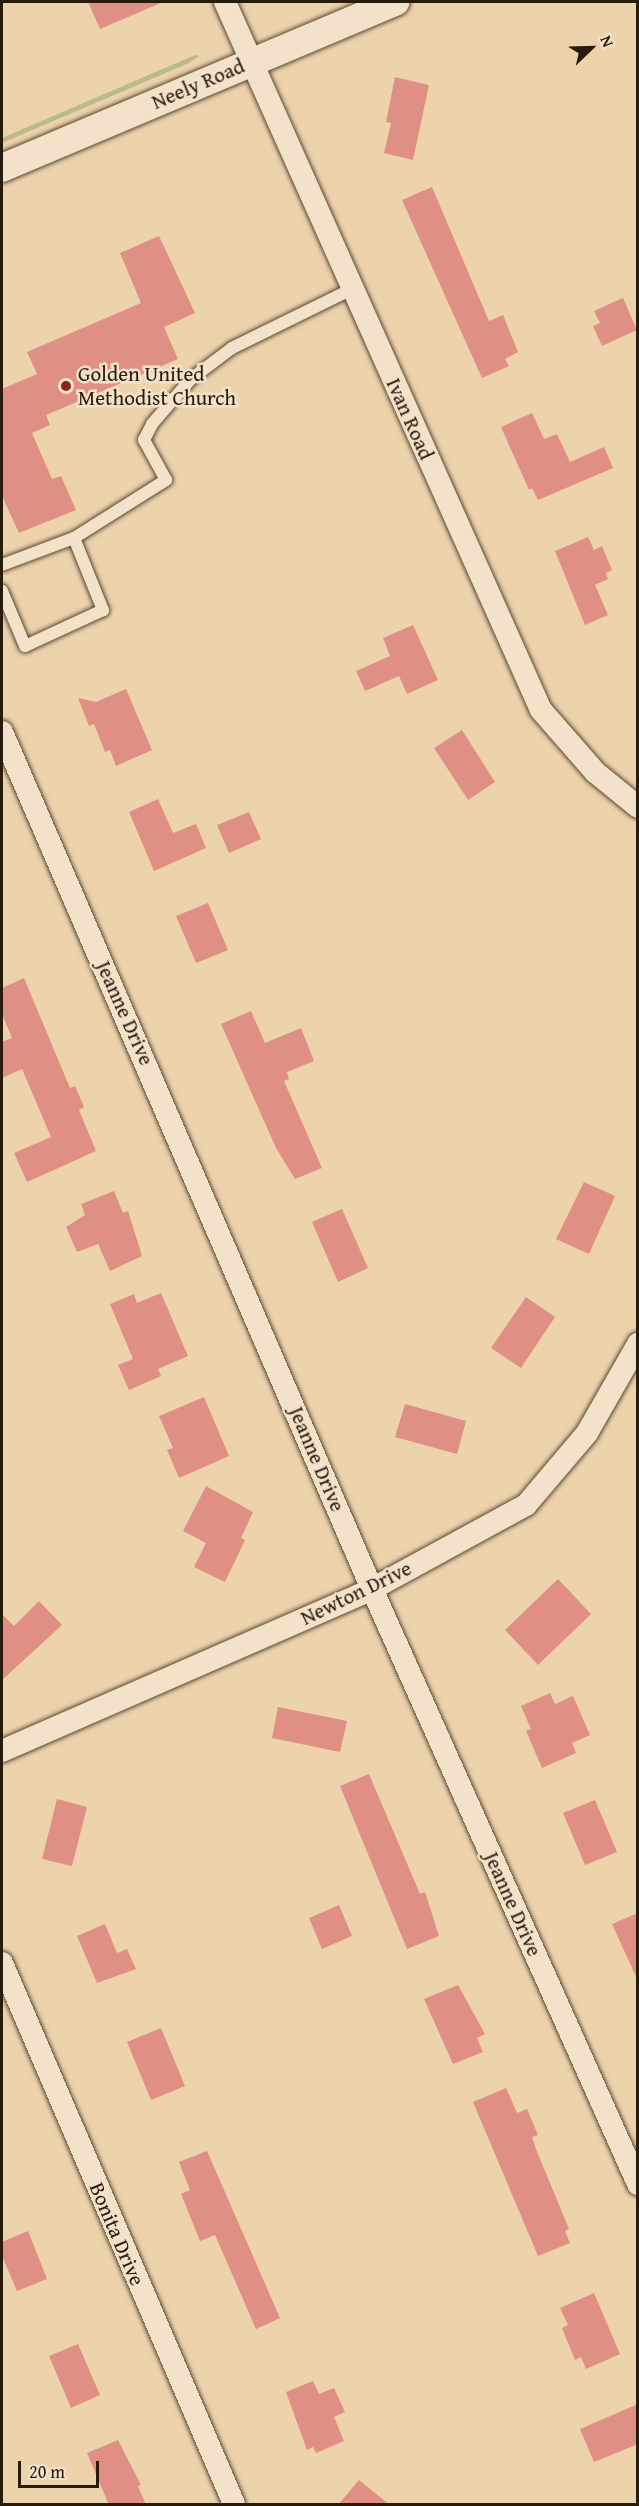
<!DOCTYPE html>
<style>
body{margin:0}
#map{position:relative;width:639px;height:2506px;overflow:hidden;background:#edd3ac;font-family:"Gentium Book Plus",serif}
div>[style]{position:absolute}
.green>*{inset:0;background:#bbbb87}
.building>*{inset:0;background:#e08f85}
.roads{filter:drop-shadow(0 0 2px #584933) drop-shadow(0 0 2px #584933)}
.service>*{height:12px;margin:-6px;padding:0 6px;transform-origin:6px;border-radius:6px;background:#f3e2c9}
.minor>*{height:22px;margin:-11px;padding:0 11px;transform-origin:11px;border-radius:11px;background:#f3e2c9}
.tertiary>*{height:28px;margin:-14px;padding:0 14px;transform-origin:14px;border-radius:14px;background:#f3e2c9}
.dots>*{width:16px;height:16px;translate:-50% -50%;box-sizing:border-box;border:3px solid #f3e2c9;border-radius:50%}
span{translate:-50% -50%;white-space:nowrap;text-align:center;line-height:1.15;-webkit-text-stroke:5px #f3e2c9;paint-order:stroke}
.street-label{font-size:21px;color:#271b0b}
.poi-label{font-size:21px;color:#271b0b}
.left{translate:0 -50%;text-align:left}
.frame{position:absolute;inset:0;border:3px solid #271b0b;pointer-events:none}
.north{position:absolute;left:561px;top:18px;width:60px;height:60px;-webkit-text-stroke:4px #f3e2c9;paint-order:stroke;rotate:67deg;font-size:16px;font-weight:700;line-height:24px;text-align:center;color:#271b0b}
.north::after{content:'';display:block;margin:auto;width:21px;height:27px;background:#271b0b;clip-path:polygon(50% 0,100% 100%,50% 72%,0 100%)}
.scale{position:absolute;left:18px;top:2461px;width:81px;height:27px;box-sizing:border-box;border:3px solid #271b0b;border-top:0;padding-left:8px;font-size:18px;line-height:21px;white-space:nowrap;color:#271b0b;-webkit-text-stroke:4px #f3e2c9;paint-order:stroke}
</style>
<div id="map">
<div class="green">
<div style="clip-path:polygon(195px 55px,199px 56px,189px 63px,2px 143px,2px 138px)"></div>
</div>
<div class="building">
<div style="clip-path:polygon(88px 2px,163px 2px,100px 29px)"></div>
<div style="clip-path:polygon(395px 77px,429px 85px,413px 160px,384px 153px,391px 123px,386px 122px)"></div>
<div style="clip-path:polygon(432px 187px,489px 321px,503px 315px,518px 352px,505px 359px,509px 366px,482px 378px,402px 200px)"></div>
<div style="clip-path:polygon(159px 236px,195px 313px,164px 327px,178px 359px,46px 415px,50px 425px,32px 433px,52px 479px,61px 476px,76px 510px,19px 533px,2px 496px,2px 389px,37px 374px,27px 352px,141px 303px,120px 253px)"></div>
<div style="clip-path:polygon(623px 298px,637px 330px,602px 346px,593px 326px,600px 323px,594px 311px)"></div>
<div style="clip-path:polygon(532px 413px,544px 439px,557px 434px,570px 462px,604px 447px,613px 468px,538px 500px,532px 488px,529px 490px,501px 427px)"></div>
<div style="clip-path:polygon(588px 537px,594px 550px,602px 546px,612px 570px,606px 573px,608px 579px,595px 585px,608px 615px,585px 625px,555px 551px)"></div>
<div style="clip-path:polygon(413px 625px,438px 680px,407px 694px,399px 676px,365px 691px,356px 671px,390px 656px,383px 638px)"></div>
<div style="clip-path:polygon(126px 689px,152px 750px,116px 766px,110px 750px,105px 752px,94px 724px,89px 726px,78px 698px,96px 702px)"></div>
<div style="clip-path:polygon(462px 730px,495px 782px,468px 800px,434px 748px)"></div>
<div style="clip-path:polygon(158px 799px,173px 833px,196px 824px,206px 848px,154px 871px,129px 812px)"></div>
<div style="clip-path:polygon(249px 812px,261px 839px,229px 853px,217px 825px)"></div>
<div style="clip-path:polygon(208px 903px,228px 950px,196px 963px,176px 916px)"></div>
<div style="clip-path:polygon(24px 978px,70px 1088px,75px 1086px,84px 1107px,79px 1110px,96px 1151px,27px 1182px,14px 1153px,51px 1137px,22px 1069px,2px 1078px,2px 1042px,12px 1038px,2px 1014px,2px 988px)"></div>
<div style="clip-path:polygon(251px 1011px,265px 1043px,301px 1028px,314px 1061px,287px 1072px,289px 1079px,284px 1081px,322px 1168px,295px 1179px,276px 1148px,221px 1024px)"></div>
<div style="clip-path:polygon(584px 1182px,615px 1196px,589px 1254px,556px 1239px)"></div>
<div style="clip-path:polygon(114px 1191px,123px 1213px,128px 1211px,142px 1256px,110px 1271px,98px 1244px,77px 1252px,66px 1227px,85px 1215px,81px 1204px)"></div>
<div style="clip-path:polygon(342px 1209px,368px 1268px,338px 1282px,312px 1222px)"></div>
<div style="clip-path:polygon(161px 1293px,188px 1356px,158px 1369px,161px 1376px,129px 1390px,118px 1365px,133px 1359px,110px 1304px,134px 1294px,137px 1303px)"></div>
<div style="clip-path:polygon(526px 1297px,555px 1317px,521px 1368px,491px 1348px)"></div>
<div style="clip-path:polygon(204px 1397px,229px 1456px,179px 1478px,167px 1450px,173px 1448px,159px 1416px)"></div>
<div style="clip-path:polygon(405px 1404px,466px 1421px,457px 1454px,395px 1437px)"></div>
<div style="clip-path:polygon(206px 1486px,253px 1512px,241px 1538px,245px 1540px,225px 1582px,194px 1567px,206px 1543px,183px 1531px)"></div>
<div style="clip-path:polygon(558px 1579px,591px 1614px,538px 1665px,505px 1630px)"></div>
<div style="clip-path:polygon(39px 1601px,62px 1625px,2px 1680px,2px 1614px,14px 1626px)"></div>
<div style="clip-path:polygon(550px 1693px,555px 1704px,573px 1696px,590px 1735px,572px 1743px,576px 1753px,542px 1768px,526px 1731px,531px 1729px,521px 1706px)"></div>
<div style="clip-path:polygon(278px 1707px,347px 1721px,340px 1752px,272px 1738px)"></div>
<div style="clip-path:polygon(369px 1774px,420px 1894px,425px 1892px,439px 1936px,407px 1949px,340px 1786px)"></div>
<div style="clip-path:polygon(57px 1799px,87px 1807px,72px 1866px,42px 1859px)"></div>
<div style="clip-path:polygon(595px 1800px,617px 1852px,585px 1865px,563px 1813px)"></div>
<div style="clip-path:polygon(339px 1905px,352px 1936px,322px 1949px,309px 1918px)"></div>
<div style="clip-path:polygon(638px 1913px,638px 1981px,612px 1924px)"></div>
<div style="clip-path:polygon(105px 1924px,117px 1953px,127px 1949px,136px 1969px,97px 1983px,77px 1936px)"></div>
<div style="clip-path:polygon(458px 1985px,485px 2034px,477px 2038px,483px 2052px,453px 2064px,424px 1999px)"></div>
<div style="clip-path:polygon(161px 2028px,185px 2086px,151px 2100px,127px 2042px)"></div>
<div style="clip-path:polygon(506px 2088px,517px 2113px,527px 2109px,538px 2135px,532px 2137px,536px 2149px,569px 2229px,565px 2231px,570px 2243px,538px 2256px,473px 2102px)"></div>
<div style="clip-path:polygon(207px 2151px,280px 2318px,256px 2329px,215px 2235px,200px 2241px,181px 2194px,190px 2190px,179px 2162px)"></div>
<div style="clip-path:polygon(28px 2231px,47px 2279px,17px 2291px,2px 2256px,2px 2242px)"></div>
<div style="clip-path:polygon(594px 2293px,620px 2354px,586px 2369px,581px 2357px,575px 2360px,562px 2328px,568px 2325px,560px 2308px)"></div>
<div style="clip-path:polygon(78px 2344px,100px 2395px,71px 2408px,49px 2356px)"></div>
<div style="clip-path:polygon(313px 2381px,319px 2394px,334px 2388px,345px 2412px,334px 2417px,344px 2441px,316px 2453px,313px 2447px,307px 2450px,286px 2392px)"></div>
<div style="clip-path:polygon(638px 2404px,638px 2444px,594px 2462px,580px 2429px)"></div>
<div style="clip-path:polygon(118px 2440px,141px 2485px,138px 2486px,146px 2505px,109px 2505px,87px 2453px)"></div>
<div style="clip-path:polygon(359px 2480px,390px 2505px,338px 2505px)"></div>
</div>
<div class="roads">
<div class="service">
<div style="left:74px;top:538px;width:109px;rotate:-32.2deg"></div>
<div style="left:166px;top:480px;width:46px;rotate:-118.8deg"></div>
<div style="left:144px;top:440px;width:18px;rotate:-63deg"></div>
<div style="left:152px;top:424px;width:60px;rotate:-49.1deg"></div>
<div style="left:191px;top:379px;width:51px;rotate:-37.1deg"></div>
<div style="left:232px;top:348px;width:134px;rotate:-26.2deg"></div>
<div style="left:2px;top:565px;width:77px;rotate:-20.6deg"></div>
<div style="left:74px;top:538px;width:78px;rotate:68.1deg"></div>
<div style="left:103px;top:610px;width:86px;rotate:155.2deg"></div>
<div style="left:25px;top:646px;width:60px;rotate:-112.7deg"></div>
</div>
<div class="minor">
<div style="left:225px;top:2px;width:775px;rotate:65.95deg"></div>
<div style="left:541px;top:710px;width:82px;rotate:48.9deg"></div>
<div style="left:595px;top:772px;width:55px;rotate:39.1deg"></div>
<div style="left:2px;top:732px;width:933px;rotate:66.65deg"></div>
<div style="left:372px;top:1589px;width:652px;rotate:65.91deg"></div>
<div style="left:2px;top:1751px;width:404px;rotate:-23.6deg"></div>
<div style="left:372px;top:1589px;width:175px;rotate:-28.6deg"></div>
<div style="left:526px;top:1505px;width:94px;rotate:-49.7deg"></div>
<div style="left:587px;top:1433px;width:103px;rotate:-60.2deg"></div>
<div style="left:2px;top:1963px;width:589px;rotate:66.79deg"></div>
</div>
<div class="tertiary">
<div style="left:2px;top:168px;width:427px;rotate:-22.9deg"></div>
</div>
</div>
<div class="dots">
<div style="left:66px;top:386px;background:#8f2418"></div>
</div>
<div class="street-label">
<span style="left:198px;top:84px;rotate:-23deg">Neely Road</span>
<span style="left:410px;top:419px;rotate:66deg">Ivan Road</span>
<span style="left:125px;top:1013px;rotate:66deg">Jeanne Drive</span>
<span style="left:317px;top:1459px;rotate:67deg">Jeanne Drive</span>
<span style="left:356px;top:1593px;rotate:-26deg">Newton Drive</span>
<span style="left:513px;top:1904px;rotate:66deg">Jeanne Drive</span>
<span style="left:117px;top:2234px;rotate:67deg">Bonita Drive</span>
</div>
<div class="poi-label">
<span class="left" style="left:78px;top:386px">Golden United<br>Methodist Church</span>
</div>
<div class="frame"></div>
<div class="north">N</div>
<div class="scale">20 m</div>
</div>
